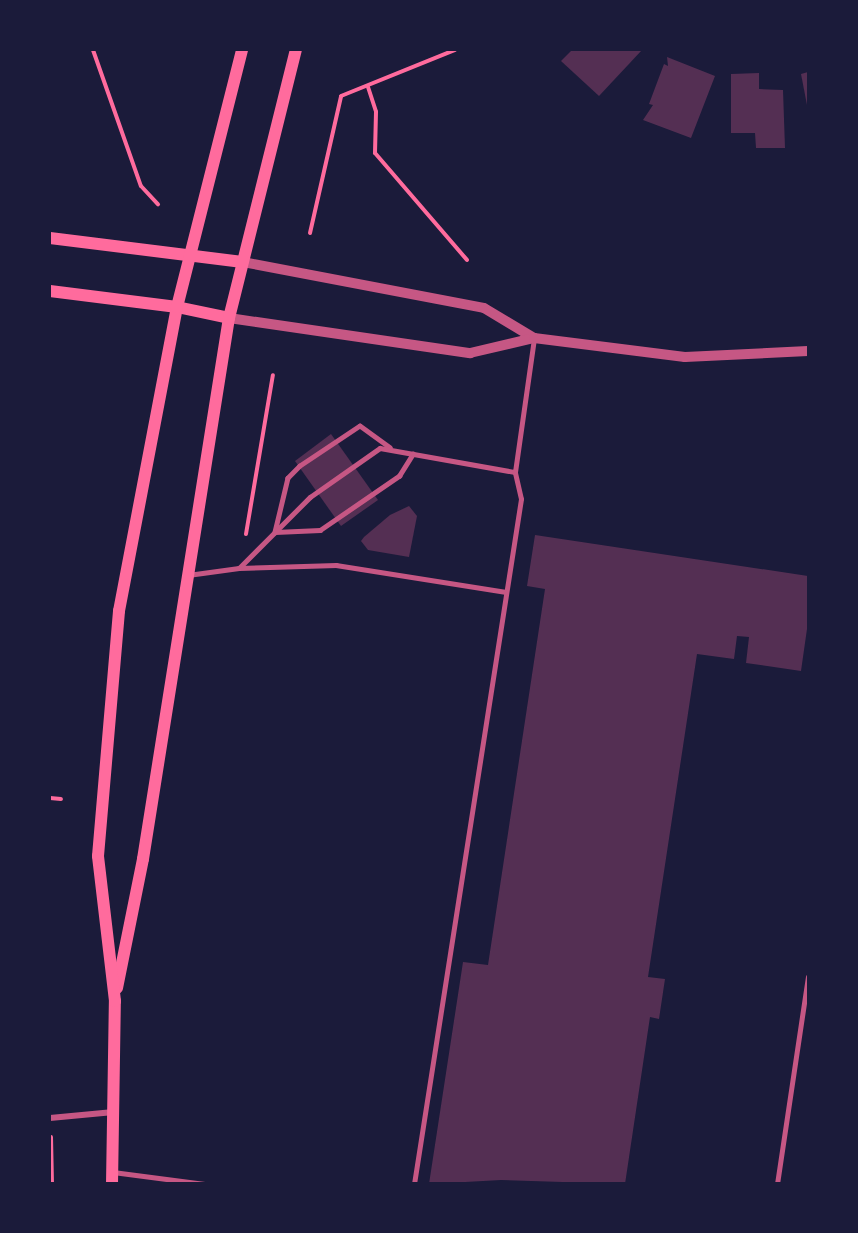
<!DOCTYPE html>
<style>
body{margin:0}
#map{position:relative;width:858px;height:1233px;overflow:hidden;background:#1b1b3a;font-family:"Fira Sans",sans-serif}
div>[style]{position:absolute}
.building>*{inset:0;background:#542f53}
.path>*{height:4px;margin:-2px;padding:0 2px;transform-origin:2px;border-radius:2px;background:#ff6b9d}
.service>*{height:4.5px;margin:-2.25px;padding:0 2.25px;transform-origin:2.25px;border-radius:2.25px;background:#c65784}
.minor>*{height:6px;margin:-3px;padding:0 3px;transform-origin:3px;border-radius:3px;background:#c65784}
.tertiary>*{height:10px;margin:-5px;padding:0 5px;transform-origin:5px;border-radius:5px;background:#c65784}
.secondary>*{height:12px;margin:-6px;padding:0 6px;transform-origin:6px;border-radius:6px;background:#ff6b9d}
span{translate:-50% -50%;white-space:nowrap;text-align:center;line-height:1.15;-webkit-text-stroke:6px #1b1b3a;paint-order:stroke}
.frame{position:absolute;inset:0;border:51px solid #1b1b3a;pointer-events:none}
</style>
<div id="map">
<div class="building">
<div style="clip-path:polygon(572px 50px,642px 50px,599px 96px,561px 61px)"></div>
<div style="clip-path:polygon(667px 57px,715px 76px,691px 138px,643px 120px,653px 105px,649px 104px,664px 64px,668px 66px)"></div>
<div style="clip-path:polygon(808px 72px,808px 105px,807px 105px,801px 74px)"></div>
<div style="clip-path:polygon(759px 73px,759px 89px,783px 90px,785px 148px,756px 148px,755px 133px,731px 133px,731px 74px)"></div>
<div style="clip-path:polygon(331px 434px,378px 500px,341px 526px,295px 461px)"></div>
<div style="clip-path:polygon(409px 506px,417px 516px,409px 557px,368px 550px,361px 541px,364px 537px,390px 515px)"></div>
<div style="clip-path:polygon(535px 535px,808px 576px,808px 622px,801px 671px,746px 663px,749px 637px,737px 636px,734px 659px,697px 654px,648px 977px,665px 979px,659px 1019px,650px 1017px,625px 1184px,501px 1180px,429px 1184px,463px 962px,488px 965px,545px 589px,527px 586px)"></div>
</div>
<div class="path">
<div style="left:93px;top:50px;width:144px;rotate:70.6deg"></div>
<div style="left:141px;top:186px;width:25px;rotate:47deg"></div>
<div style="left:368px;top:87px;width:26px;rotate:72deg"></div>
<div style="left:376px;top:112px;width:41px;rotate:91.4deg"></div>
<div style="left:375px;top:153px;width:141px;rotate:49.3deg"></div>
<div style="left:310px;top:233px;width:140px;rotate:-77.2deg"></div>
<div style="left:341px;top:96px;width:123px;rotate:-22deg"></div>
<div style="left:246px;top:534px;width:161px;rotate:-80.4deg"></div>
<div style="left:50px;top:798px;width:11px;rotate:5deg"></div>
<div style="left:51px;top:1137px;width:47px;rotate:88.8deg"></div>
</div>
<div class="service">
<div style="left:390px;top:448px;width:37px;rotate:-144deg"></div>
<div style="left:360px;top:426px;width:72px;rotate:146.3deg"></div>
<div style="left:300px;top:466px;width:17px;rotate:135deg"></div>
<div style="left:288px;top:478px;width:56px;rotate:103.5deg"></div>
<div style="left:275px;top:532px;width:45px;rotate:-2.5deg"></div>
<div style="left:320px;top:530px;width:96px;rotate:-34.4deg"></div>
<div style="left:399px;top:476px;width:26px;rotate:-58deg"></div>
<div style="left:239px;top:568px;width:97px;rotate:-1.8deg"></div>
<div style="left:336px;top:565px;width:172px;rotate:9deg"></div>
<div style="left:188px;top:575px;width:51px;rotate:-7.8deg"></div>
<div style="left:239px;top:568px;width:100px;rotate:-45deg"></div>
<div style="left:310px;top:497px;width:85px;rotate:-35deg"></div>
<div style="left:380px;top:448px;width:137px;rotate:10.1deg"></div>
<div style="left:113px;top:1172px;width:94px;rotate:7.4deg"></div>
<div style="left:414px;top:1184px;width:693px;rotate:-81.12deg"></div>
<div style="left:521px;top:499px;width:28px;rotate:-103deg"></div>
<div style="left:515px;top:472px;width:134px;rotate:-81.9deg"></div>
<div style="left:777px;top:1184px;width:209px;rotate:-81.5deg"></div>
</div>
<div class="minor">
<div style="left:50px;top:1118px;width:64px;rotate:-5.4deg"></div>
</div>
<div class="tertiary">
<div style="left:243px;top:262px;width:245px;rotate:10.8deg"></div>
<div style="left:484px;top:308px;width:58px;rotate:31deg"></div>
<div style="left:229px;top:318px;width:244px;rotate:8.3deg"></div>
<div style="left:470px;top:353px;width:66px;rotate:-13.2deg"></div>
<div style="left:534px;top:338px;width:152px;rotate:7.2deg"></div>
<div style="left:685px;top:357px;width:123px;rotate:-2.8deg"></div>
</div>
<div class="secondary">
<div style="left:50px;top:238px;width:194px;rotate:7.1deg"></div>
<div style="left:50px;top:291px;width:128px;rotate:7.2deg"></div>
<div style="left:177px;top:307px;width:53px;rotate:11.9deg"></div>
<div style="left:117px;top:988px;width:132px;rotate:-78.6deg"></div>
<div style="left:143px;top:859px;width:548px;rotate:-80.97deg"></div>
<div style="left:229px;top:318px;width:276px;rotate:-76deg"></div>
<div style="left:112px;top:1184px;width:183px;rotate:-89.1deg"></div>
<div style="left:115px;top:1001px;width:146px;rotate:-96.7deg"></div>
<div style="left:98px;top:856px;width:246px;rotate:-85.1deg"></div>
<div style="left:119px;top:611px;width:309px;rotate:-79.2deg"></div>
<div style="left:177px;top:307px;width:265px;rotate:-75.8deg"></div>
</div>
<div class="frame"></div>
</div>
